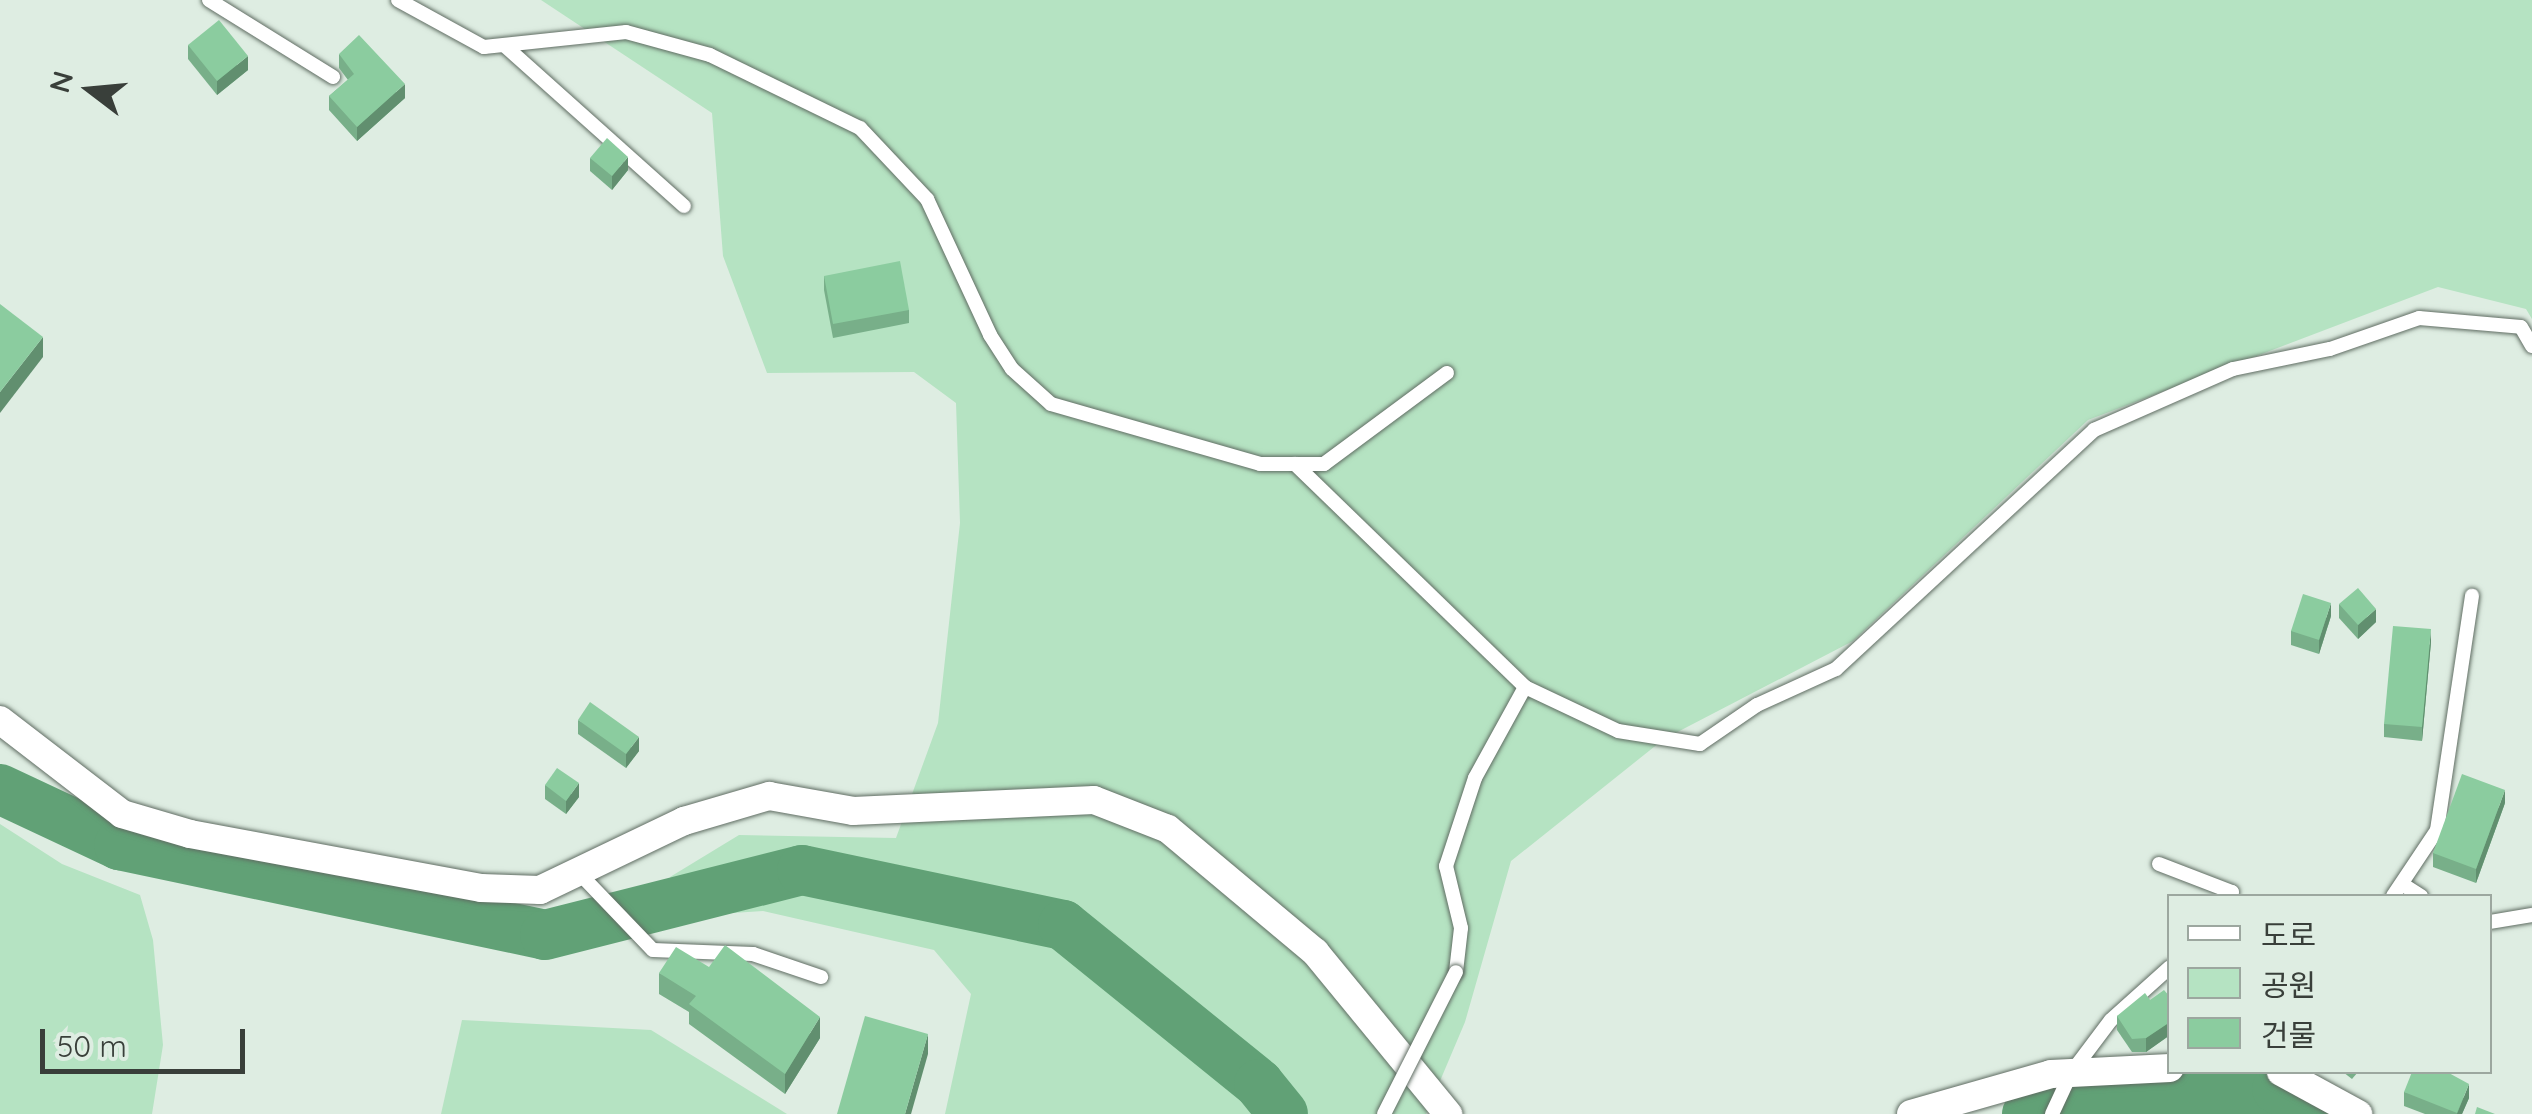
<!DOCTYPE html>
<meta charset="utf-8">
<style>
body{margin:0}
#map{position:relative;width:2532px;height:1114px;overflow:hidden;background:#deede2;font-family:Quicksand,"Noto Sans KR",sans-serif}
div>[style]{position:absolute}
.green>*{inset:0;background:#b5e3c2}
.river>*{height:50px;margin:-25px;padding:0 25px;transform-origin:25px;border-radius:25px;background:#61a176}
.roads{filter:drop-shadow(0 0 2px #606d63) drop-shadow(0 0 2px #606d63)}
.lane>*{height:14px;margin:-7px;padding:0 7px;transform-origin:7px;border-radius:7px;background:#fff}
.street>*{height:28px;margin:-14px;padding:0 14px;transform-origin:14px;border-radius:14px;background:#fff}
.bridges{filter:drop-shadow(0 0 2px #606d63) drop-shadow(0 0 2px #606d63)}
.lane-bridge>*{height:14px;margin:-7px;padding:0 7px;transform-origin:7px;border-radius:7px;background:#fff}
.wall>*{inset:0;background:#78af89}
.shaded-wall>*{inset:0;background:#618f6f}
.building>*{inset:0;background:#8bcc9f}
span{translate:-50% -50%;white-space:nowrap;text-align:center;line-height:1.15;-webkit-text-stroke:8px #deede2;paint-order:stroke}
.legend{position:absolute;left:2167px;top:894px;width:325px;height:180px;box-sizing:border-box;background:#deede2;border:2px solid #9ca79f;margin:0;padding:12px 18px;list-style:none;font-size:30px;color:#393f3a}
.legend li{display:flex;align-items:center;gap:20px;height:50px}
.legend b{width:50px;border:2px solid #9ca79f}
.north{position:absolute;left:40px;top:40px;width:100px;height:100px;-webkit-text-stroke:8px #deede2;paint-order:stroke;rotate:286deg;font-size:28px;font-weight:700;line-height:40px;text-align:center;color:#393f3a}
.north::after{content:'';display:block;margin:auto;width:35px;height:45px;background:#393f3a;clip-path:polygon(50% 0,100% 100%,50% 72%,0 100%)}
.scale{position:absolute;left:40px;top:1029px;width:205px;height:45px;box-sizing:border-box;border:5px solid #393f3a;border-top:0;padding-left:12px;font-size:30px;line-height:35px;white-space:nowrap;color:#393f3a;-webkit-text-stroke:8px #deede2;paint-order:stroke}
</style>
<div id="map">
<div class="green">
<div style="clip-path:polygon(541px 0,2532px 0,2532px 319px,2526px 309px,2438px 287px,2088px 420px,1853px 641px,1664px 739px,1511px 861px,1465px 1022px,1426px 1114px,945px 1114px,971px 994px,934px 950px,763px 911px,687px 916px,670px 877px,739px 835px,896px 838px,938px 723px,960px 523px,956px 403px,914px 372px,767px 373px,723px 256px,712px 113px)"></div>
<div style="clip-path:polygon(0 824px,62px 864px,140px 895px,153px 940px,163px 1045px,152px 1114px,0 1114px)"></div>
<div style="clip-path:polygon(462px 1020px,651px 1030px,787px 1114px,441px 1114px)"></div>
</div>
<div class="river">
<div style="left:0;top:789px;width:132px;rotate:25.2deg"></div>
<div style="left:119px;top:845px;width:435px;rotate:11.9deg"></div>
<div style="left:545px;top:935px;width:265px;rotate:-14.2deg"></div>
<div style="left:802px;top:870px;width:267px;rotate:11.9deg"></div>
<div style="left:1063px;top:925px;width:252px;rotate:39deg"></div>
<div style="left:1259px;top:1084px;width:38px;rotate:51deg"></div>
<div style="left:2027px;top:1114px;width:53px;rotate:-14.3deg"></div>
<div style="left:2078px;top:1101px;width:199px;rotate:-3.5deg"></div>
<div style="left:2277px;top:1089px;width:61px;rotate:24.1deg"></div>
</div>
<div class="roads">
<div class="lane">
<div style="left:209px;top:0;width:146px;rotate:31.8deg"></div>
<div style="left:398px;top:0;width:98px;rotate:28.7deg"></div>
<div style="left:484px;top:47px;width:143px;rotate:-6deg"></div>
<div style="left:626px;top:32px;width:87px;rotate:15.3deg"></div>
<div style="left:710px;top:55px;width:167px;rotate:26deg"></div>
<div style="left:860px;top:128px;width:98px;rotate:46.7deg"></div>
<div style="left:927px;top:199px;width:150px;rotate:65.1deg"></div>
<div style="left:990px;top:335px;width:40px;rotate:57.1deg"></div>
<div style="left:1012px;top:369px;width:52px;rotate:41.9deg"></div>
<div style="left:1051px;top:404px;width:217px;rotate:16deg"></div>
<div style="left:1260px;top:464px;width:64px"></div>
<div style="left:1324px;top:464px;width:153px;rotate:-36.5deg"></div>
<div style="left:505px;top:46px;width:240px;rotate:41.8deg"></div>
<div style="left:1295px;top:464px;width:320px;rotate:44.1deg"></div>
<div style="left:1525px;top:687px;width:104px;rotate:118.8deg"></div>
<div style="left:1475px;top:778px;width:93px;rotate:108.2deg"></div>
<div style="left:1446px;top:866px;width:64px;rotate:76.4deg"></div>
<div style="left:1461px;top:928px;width:44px;rotate:96.5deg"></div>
<div style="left:1525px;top:687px;width:103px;rotate:25.3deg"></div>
<div style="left:1618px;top:731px;width:83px;rotate:9deg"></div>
<div style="left:1700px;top:744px;width:69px;rotate:-34.4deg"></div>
<div style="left:1757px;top:705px;width:87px;rotate:-24.5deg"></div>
<div style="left:1836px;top:669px;width:352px;rotate:-42.8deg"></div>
<div style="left:2094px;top:430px;width:152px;rotate:-23.7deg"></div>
<div style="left:2233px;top:369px;width:99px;rotate:-11.7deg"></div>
<div style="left:2330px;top:349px;width:94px;rotate:-19.2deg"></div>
<div style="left:2419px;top:318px;width:102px;rotate:5deg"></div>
<div style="left:2521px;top:327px;width:22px;rotate:60deg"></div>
<div style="left:2159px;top:864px;width:78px;rotate:21deg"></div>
<div style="left:2232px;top:892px;width:6px;rotate:135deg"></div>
<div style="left:580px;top:874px;width:105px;rotate:46.2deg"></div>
<div style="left:653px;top:950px;width:100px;rotate:2.3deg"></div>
<div style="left:753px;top:954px;width:72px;rotate:18.7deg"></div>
<div style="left:2405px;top:886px;width:19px;rotate:32deg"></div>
<div style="left:2393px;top:896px;width:79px;rotate:-56.3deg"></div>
<div style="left:2437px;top:830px;width:237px;rotate:-81.5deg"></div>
<div style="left:2490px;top:922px;width:43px;rotate:-9.5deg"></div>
<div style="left:2052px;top:1114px;width:45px;rotate:-65.1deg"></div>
<div style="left:2071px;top:1073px;width:66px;rotate:-53deg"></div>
<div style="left:2111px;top:1020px;width:79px;rotate:-41.9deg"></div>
</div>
<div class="street">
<div style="left:0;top:720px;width:154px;rotate:37.6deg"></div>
<div style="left:122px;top:814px;width:71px;rotate:16.4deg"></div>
<div style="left:190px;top:834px;width:296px;rotate:10.5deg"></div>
<div style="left:481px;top:888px;width:59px;rotate:1.9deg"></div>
<div style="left:540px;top:890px;width:160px;rotate:-25.6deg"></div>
<div style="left:684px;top:821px;width:89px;rotate:-16.4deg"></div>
<div style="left:769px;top:796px;width:85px;rotate:10.1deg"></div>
<div style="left:853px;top:811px;width:241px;rotate:-2.6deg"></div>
<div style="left:1094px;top:800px;width:79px;rotate:21.4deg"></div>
<div style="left:1168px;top:829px;width:192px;rotate:39.9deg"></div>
<div style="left:1315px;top:952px;width:210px;rotate:50.6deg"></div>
<div style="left:2281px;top:1072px;width:88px;rotate:28.6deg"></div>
<div style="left:1911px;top:1114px;width:146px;rotate:-15.9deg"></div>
<div style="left:2051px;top:1074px;width:119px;rotate:-2.9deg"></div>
</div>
</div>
<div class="bridges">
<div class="lane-bridge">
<div style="left:1384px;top:1114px;width:159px;rotate:-63.1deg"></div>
</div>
</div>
<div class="wall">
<div style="clip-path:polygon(188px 45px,248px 70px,217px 95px,188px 59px)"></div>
<div style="clip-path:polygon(339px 54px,405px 98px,357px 141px,329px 110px,329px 96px,348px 80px,339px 68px)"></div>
<div style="clip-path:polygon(590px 158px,628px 170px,612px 190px,590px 171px)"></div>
<div style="clip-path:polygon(824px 276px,909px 310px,909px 323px,833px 338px,824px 290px)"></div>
<div style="clip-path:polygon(2339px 604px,2376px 622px,2358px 639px,2339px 618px)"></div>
<div style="clip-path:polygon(2331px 616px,2319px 654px,2291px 645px,2291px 631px)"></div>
<div style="clip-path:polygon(2431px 642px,2422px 741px,2384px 737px,2384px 724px)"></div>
<div style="clip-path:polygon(578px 720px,639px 751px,626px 768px,578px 734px)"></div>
<div style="clip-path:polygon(545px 785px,579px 797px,566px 814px,545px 799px)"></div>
<div style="clip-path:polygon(2505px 803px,2476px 883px,2433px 867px,2433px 853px)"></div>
<div style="clip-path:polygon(659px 973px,820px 1038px,785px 1094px,689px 1024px,689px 1012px,659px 994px)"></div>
<div style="clip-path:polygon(2170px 997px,2170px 1035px,2146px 1052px,2132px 1052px,2117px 1030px,2117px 1016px,2150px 1000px)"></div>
<div style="clip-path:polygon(2343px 1072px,2358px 1072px,2352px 1079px)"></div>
<div style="clip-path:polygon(2404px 1092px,2469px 1098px,2462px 1114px,2425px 1114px,2404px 1106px)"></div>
</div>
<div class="shaded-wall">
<div style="clip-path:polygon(248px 56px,248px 70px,217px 95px,217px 81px)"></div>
<div style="clip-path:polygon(405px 84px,405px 98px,357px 141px,357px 127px)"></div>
<div style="clip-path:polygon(628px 157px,628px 170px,612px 190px,612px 176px)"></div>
<div style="clip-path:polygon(43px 337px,43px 357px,0 413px,0 392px)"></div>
<div style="clip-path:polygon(2331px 603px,2331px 616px,2319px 654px,2319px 640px)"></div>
<div style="clip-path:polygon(2376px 609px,2376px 622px,2358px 639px,2358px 625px)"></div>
<div style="clip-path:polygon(2431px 629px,2431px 642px,2422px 741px,2422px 727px)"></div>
<div style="clip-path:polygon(639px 737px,639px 751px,626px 768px,626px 754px)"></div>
<div style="clip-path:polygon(579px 783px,579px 797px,566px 814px,566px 801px)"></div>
<div style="clip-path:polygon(2505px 790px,2505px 803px,2476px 883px,2476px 869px)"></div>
<div style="clip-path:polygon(820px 1017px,820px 1038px,785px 1094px,785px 1074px)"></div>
<div style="clip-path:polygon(2170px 1022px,2170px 1035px,2146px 1052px,2146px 1038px)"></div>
<div style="clip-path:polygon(928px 1034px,928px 1054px,911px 1114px,905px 1114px)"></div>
<div style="clip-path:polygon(2469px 1084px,2469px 1098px,2462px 1114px,2457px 1114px)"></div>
</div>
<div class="building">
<div style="clip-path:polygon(219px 20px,248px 56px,217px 81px,188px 45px)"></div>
<div style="clip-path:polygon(359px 35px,405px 84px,357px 127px,329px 96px,354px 74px,339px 54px)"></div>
<div style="clip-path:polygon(607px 138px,628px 157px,612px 176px,590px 158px)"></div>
<div style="clip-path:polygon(900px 261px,909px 310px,833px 324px,824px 276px)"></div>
<div style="clip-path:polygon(0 304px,43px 337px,0 392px)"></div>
<div style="clip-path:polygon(2358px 588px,2376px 609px,2358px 625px,2339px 604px)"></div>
<div style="clip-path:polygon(2303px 594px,2331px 603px,2319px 640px,2291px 631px)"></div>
<div style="clip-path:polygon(2393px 626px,2431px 629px,2422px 727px,2384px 724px)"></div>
<div style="clip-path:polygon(590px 702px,639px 737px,626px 754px,578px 720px)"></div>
<div style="clip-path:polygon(557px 768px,579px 783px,566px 801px,545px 785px)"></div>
<div style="clip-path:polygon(2462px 774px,2505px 790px,2476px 869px,2433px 853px)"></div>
<div style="clip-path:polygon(725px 945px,820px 1017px,785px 1074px,689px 1004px,696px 996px,659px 973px,676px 947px,709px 967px)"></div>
<div style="clip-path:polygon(2164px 990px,2170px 997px,2170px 1022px,2146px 1038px,2132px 1039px,2117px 1016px,2145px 993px,2150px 1000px)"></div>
<div style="clip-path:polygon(865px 1016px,928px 1034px,905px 1114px,837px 1114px)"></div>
<div style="clip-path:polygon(2412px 1072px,2447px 1072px,2469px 1084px,2457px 1113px,2404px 1092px)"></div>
<div style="clip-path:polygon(2477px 1107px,2495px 1114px,2475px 1114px)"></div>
</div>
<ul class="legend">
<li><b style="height:12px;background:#fff"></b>도로</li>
<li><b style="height:28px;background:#b5e3c2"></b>공원</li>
<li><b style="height:28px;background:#8bcc9f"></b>건물</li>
</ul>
<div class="north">N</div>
<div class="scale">50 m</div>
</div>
